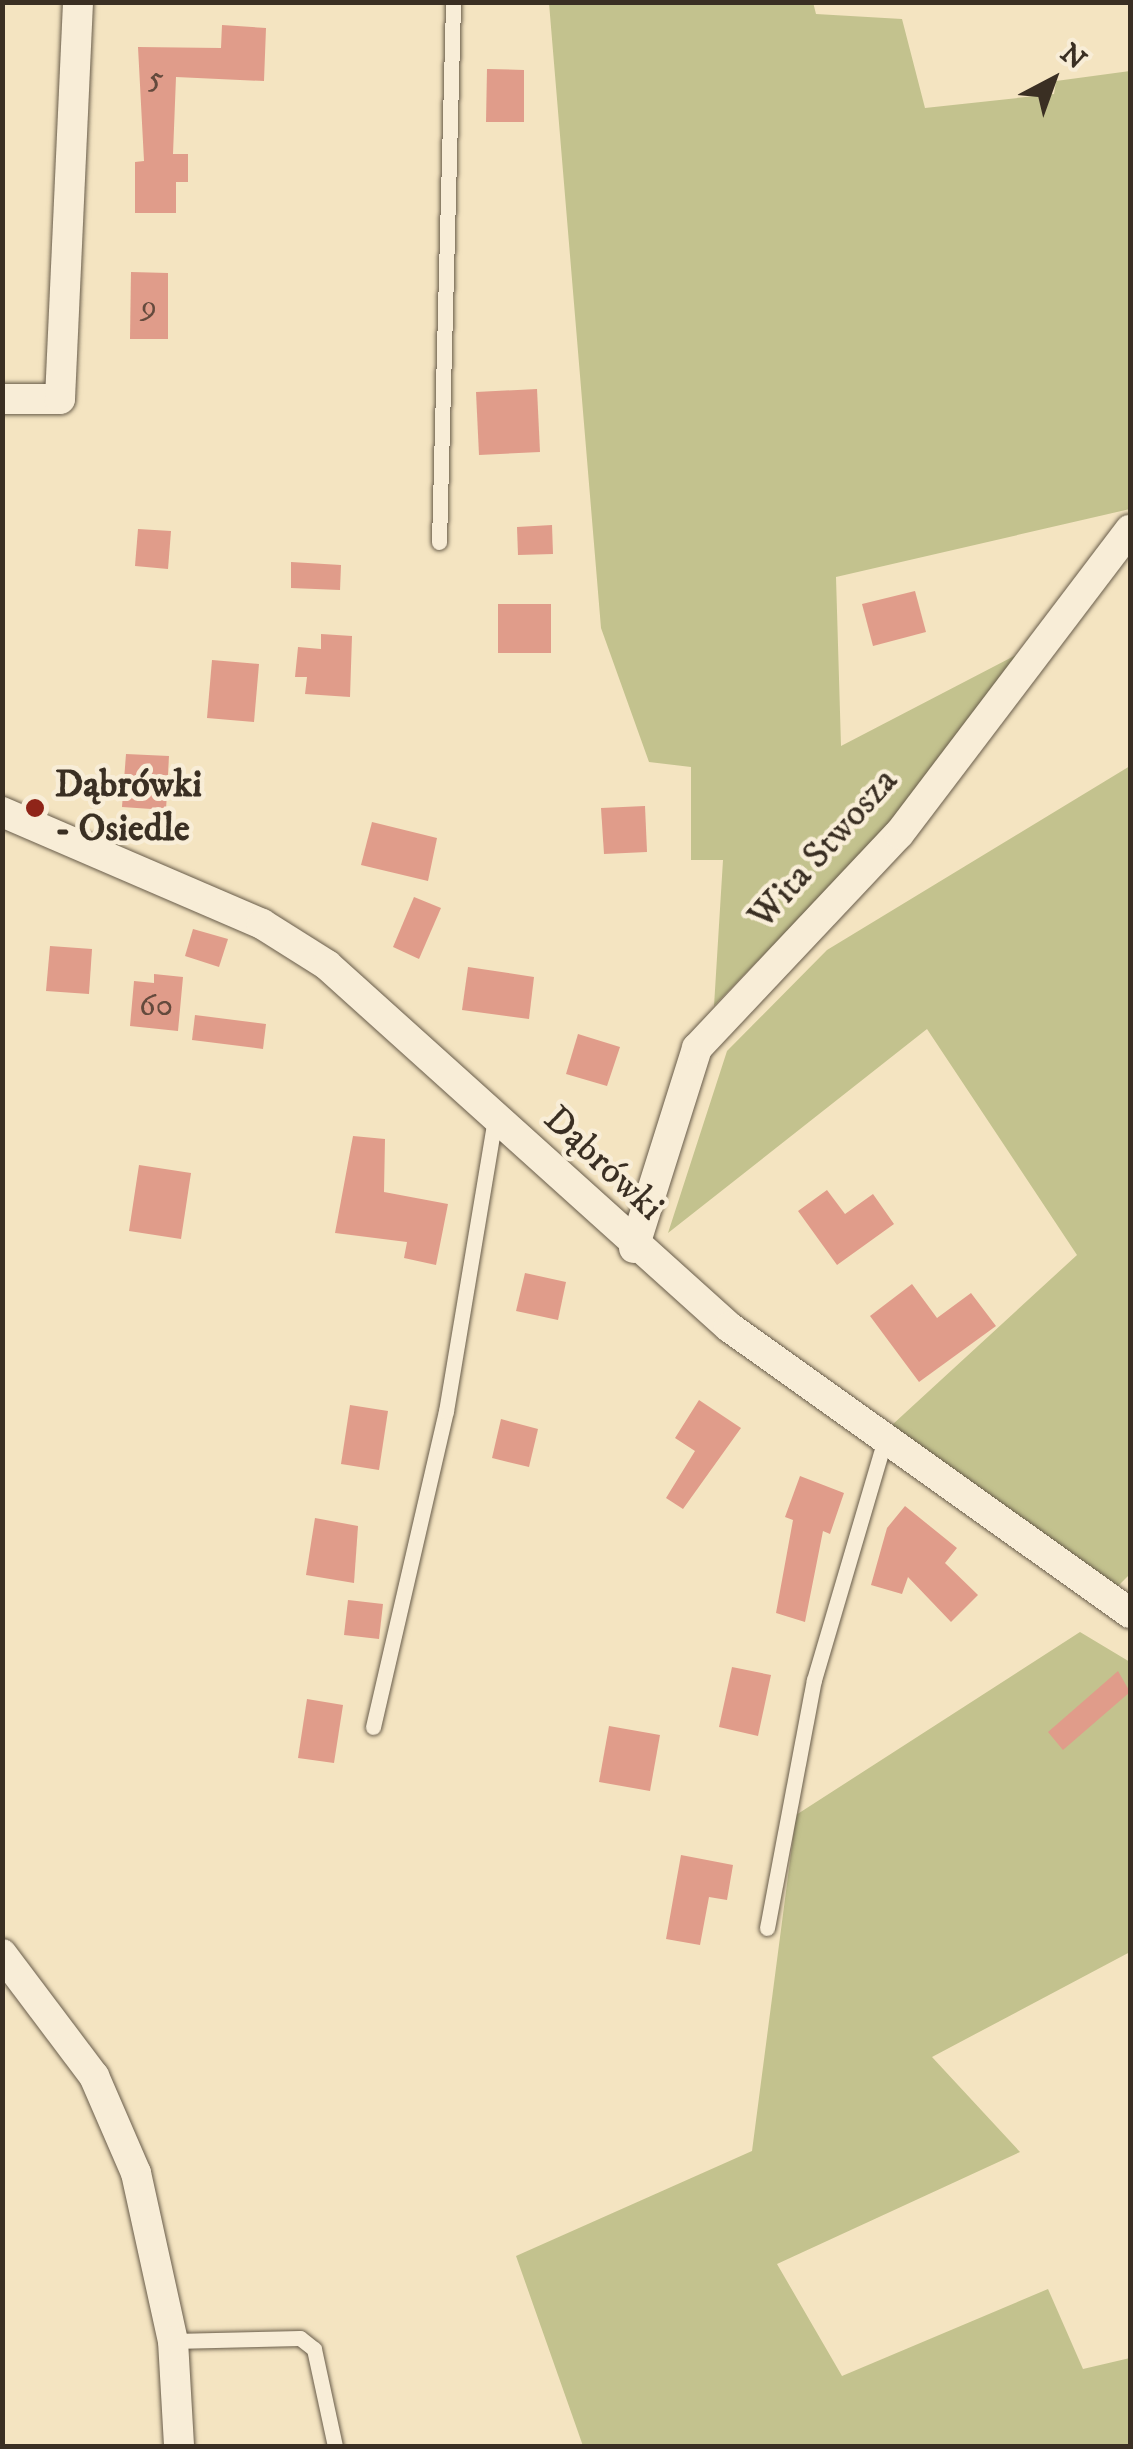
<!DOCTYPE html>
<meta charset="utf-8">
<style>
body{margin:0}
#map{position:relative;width:1133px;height:2449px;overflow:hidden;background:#f4e4c1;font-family:"IM FELL DW Pica",serif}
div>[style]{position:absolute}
.green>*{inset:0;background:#c3c28e}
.building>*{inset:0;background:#e09c8a}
.roads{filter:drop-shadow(0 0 2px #685c4a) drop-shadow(0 0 2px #685c4a)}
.lane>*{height:15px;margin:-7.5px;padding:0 7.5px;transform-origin:7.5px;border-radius:7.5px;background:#f8edd7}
.street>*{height:30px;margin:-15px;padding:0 15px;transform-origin:15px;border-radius:15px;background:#f8edd7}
.dots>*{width:28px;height:28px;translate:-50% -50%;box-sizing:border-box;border:5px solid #f8edd7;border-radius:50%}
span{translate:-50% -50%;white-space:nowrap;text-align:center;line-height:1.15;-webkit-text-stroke:9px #f8edd7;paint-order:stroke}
.number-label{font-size:32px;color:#644a3d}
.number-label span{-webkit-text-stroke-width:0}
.poi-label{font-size:38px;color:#3a2f23;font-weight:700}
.left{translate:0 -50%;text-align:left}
.street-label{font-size:38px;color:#3a2f23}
.frame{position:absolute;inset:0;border:5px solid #3a2f23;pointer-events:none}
.north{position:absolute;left:1003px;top:30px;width:100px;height:100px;-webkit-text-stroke:8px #f8edd7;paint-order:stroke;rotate:41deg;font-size:28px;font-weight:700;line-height:40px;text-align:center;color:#3a2f23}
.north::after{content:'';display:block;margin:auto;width:35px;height:45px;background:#3a2f23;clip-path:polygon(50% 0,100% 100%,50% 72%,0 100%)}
</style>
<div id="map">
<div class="green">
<div style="clip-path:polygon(813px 2px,816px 14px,902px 19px,925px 108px,1054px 94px,1056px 81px,1130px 71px,1130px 509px,836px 577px,841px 746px,1020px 653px,922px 791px,714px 1006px,723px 860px,691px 860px,691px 767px,649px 762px,601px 628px,549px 3px)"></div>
<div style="clip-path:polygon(1130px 766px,1130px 1574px,1116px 1588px,892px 1425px,1077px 1255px,927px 1029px,668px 1233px,727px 1051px,827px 950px)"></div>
<div style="clip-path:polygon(1080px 1632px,1130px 1662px,1130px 1952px,932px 2057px,1020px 2152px,777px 2264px,842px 2376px,1048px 2289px,1083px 2369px,1130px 2358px,1130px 2446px,583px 2446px,516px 2256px,752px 2151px,796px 1815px)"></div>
</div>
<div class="building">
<div style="clip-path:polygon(222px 25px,266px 28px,264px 81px,176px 77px,173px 154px,188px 154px,188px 182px,176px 182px,176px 213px,135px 213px,135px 162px,144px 161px,138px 47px,221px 48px)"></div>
<div style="clip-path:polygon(487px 69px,524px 70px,524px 122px,486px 122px)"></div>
<div style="clip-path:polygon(131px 272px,168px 273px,168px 339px,130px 339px)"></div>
<div style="clip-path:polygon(537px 389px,540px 452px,479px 455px,476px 392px)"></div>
<div style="clip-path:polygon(552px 525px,553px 554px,518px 555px,517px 527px)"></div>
<div style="clip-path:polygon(138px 529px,171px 531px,168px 569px,135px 566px)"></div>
<div style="clip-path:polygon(291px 562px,341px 565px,340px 590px,291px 588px)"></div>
<div style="clip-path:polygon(915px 591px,926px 632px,873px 646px,862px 604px)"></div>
<div style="clip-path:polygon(498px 604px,551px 604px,551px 653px,498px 653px)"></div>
<div style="clip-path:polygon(321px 634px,352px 636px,350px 697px,305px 694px,307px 677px,295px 677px,298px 647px,321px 649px)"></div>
<div style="clip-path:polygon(212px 660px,259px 664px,254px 722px,207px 718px)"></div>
<div style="clip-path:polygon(126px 754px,169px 756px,166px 810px,122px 807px)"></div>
<div style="clip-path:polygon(645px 806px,647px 852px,604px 854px,601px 808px)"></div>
<div style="clip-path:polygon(372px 822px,437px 838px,428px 881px,361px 865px)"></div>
<div style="clip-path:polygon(414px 897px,441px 908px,419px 959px,393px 947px)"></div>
<div style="clip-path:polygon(193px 929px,228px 939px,219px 967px,185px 956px)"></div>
<div style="clip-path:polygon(50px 946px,92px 949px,89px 994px,46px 991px)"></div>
<div style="clip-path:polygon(468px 967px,534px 977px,529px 1019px,462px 1010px)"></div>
<div style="clip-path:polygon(154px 974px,183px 977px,178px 1031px,130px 1026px,134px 981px,154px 983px)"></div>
<div style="clip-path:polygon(195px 1015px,266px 1024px,263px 1049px,192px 1040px)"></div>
<div style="clip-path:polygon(578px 1034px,620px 1047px,607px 1086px,566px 1074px)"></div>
<div style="clip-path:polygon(353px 1136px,385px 1139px,384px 1192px,448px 1204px,436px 1265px,404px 1258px,407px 1242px,335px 1233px)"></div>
<div style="clip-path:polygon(139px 1165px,191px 1173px,181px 1239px,129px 1231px)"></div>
<div style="clip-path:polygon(827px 1190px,845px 1214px,873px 1194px,894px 1224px,837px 1265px,798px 1211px)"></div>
<div style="clip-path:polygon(525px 1273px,566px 1282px,558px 1320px,516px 1311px)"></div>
<div style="clip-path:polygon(912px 1284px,937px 1318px,971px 1293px,996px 1326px,919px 1382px,870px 1316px)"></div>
<div style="clip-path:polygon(699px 1400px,741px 1428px,683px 1509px,666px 1498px,695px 1451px,675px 1438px)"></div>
<div style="clip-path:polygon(350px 1405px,388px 1411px,379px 1470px,341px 1464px)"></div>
<div style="clip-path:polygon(501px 1419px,538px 1429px,529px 1467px,492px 1458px)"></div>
<div style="clip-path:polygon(800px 1476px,844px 1493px,830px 1534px,823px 1531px,805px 1622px,776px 1613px,793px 1520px,785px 1517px)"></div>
<div style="clip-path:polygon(905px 1506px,957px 1548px,945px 1563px,978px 1595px,951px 1622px,908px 1577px,902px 1594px,871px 1585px,887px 1528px)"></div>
<div style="clip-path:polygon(315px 1518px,358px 1526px,354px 1583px,306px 1575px)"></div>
<div style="clip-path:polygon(348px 1600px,383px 1604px,379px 1639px,344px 1635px)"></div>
<div style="clip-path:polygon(732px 1667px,771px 1675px,758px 1736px,719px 1727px)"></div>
<div style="clip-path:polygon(1118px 1671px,1130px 1692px,1063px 1750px,1048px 1732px)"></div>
<div style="clip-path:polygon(307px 1699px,343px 1705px,334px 1763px,298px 1758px)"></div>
<div style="clip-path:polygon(609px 1726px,660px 1735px,650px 1791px,599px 1782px)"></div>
<div style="clip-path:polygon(681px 1855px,733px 1865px,727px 1900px,709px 1897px,700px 1945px,666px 1939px)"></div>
</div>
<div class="roads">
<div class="lane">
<div style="left:439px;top:542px;width:540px;rotate:-88.51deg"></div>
<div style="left:373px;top:1727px;width:324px;rotate:-77deg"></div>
<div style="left:446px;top:1411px;width:296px;rotate:-80.5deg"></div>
<div style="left:767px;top:1928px;width:252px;rotate:-79.3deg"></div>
<div style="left:814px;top:1680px;width:252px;rotate:-73.6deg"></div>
<div style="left:173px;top:2341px;width:127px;rotate:-1.4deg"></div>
<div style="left:300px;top:2338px;width:18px;rotate:38deg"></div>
<div style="left:314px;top:2349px;width:99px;rotate:77.8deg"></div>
</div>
<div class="street">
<div style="left:2px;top:399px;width:58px"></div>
<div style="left:60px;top:399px;width:397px;rotate:-87.4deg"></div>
<div style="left:2px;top:812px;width:283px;rotate:23.3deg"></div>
<div style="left:262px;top:924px;width:77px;rotate:32.2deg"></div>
<div style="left:327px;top:965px;width:541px;rotate:42deg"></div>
<div style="left:729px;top:1327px;width:493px;rotate:35.5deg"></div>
<div style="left:634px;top:1248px;width:210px;rotate:-72.5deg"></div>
<div style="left:697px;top:1048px;width:294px;rotate:-46.7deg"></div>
<div style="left:899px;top:834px;width:382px;rotate:-52.8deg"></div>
<div style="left:2px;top:1954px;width:153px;rotate:53deg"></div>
<div style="left:94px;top:2076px;width:106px;rotate:66.6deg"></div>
<div style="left:136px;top:2173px;width:172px;rotate:77.6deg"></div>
<div style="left:173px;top:2341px;width:105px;rotate:86.7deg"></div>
</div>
</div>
<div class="dots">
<div style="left:35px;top:808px;background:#8f2418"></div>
</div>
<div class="number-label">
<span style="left:156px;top:78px">5</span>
<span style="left:149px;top:306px">9</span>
<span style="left:156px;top:1006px">60</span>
</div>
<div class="poi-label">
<span class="left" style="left:55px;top:808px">Dąbrówki<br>- Osiedle</span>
</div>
<div class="street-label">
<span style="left:824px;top:849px;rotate:-48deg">Wita Stwosza</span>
<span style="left:603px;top:1164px;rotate:43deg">Dąbrówki</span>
</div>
<div class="frame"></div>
<div class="north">N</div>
</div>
